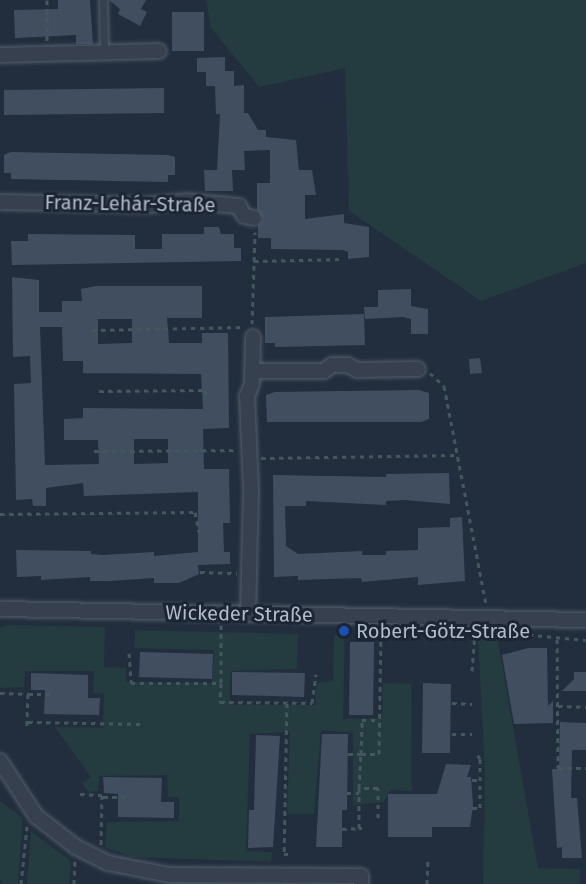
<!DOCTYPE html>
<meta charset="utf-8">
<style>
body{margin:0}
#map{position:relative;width:586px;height:884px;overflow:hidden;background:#222e3e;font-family:"Fira Sans",sans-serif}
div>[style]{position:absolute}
.green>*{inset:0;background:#243b3f}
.building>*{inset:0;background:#414e60}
.path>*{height:3px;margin-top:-1.5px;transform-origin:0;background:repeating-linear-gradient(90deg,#42585c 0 4.5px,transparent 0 9px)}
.roads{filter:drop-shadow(0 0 2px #555e6c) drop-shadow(0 0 2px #555e6c)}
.service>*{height:7px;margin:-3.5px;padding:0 3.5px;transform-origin:3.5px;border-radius:3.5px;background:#36404e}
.minor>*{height:14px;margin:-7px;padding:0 7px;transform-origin:7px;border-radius:7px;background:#36404e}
.dots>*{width:16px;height:16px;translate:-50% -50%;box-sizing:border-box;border:3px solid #1c2533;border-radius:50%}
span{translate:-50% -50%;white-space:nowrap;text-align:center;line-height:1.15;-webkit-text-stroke:6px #1c2533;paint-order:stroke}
.street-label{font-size:20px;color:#b2bbc9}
.poi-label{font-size:20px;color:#b2bbc9}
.left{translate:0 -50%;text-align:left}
</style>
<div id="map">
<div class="green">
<div style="clip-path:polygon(206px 0,586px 0,586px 263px,481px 301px,349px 211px,345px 68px,259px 87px,211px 28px)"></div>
<div style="clip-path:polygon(7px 625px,105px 627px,104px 667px,126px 668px,126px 682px,212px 683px,214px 650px,134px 648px,135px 630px,298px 634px,297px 669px,231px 671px,229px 705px,315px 705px,317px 683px,333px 681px,334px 635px,345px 635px,343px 719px,382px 718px,383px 683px,411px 684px,412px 791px,390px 790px,384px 802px,353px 805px,353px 733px,321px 730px,314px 814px,287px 814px,290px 732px,250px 734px,246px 851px,272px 852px,271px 862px,132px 857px,105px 847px,107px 822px,179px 821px,179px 797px,168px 797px,167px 775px,99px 776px,98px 791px,88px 792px,82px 783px,91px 777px,55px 727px,103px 728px,104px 694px,93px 693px,94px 671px,25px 671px,24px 687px,0 688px,0 628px)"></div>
<div style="clip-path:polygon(497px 636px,538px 868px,580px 869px,580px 884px,483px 884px,485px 773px,478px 638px)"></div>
<div style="clip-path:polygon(0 801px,23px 818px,18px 884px,3px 884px,0 878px)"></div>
<div style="clip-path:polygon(31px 831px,71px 861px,69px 884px,27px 884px)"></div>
</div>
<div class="building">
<div style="clip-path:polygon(58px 0,90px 0,93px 44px,76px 44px,76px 35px,15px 38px,14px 10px,58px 9px)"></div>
<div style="clip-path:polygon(109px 0,146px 0,141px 9px,147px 12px,140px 26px,118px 14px,120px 9px)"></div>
<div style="clip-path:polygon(172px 12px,204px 12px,204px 51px,172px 51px)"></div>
<div style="clip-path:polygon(225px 57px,225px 71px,234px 71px,234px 86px,244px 85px,244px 113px,248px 113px,258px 130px,266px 130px,266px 137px,296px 140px,299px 170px,312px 170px,316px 195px,305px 195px,305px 219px,344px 214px,344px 223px,369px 227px,369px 257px,348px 259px,348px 252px,343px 250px,271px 249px,271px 238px,258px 238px,258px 226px,263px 219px,257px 210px,257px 183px,270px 183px,270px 150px,244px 151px,245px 170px,232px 170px,233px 191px,205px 191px,204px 170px,217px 170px,220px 114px,216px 114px,215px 86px,206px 86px,206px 72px,197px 72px,197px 58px)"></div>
<div style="clip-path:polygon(164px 88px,164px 113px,4px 115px,4px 90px)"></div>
<div style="clip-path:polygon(11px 152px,168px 155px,175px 157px,175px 175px,168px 175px,168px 182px,11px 179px,11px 173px,4px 173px,4px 155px)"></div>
<div style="clip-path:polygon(204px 227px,219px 227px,221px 234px,234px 234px,234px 248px,241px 248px,241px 261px,12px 265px,11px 241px,28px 241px,28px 234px,135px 235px,135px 249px,162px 249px,162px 234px,204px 234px)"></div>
<div style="clip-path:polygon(evenodd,12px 277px,39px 280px,39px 312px,62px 312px,62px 301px,82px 301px,81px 289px,96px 286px,202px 286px,202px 318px,167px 318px,169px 343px,202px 343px,202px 333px,228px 333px,229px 428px,203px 429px,204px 469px,229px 469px,230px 523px,223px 523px,224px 552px,230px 552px,230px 564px,198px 565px,199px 574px,179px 583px,154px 583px,154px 578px,110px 581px,90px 581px,90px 577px,41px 580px,41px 576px,17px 577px,16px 550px,91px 551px,91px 554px,103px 555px,154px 552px,154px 556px,198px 552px,198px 492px,84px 496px,83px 483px,46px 488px,46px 506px,33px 506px,32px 499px,16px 500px,14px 384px,31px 383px,30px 356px,13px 357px,12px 277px,98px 319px,132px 319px,132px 343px,98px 344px,98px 319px,12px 277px,40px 327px,62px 327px,63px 361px,83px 361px,83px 373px,201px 374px,203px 409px,83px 408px,83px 418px,64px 419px,64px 440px,98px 440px,99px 464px,45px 465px,40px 327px,12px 277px,134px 439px,168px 439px,168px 463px,134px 464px,134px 439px)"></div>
<div style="clip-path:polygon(411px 289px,411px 306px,428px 309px,428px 334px,411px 334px,411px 319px,403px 317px,365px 319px,364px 307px,378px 307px,378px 290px)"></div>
<div style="clip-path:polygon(364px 314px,365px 345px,275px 347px,275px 343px,265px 343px,265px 317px)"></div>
<div style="clip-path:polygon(480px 358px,482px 373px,470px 374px,469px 359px)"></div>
<div style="clip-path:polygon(419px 390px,429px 393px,429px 419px,421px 422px,267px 422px,266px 395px,275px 392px)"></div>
<div style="clip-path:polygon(449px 473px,450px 504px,405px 500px,386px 501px,386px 505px,306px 501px,306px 506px,285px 506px,286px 546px,298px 554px,362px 551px,362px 555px,386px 555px,386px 551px,418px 550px,418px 528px,450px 527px,450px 518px,462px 517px,465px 581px,418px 585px,418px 577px,362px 582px,361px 578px,298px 580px,298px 576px,274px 577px,273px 475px,386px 477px,386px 474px)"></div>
<div style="clip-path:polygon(350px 642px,374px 642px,373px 715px,349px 715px)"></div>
<div style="clip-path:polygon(528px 648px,547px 648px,548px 706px,553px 701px,553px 723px,514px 724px,502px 655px)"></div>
<div style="clip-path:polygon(140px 652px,213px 654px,212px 679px,139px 677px)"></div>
<div style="clip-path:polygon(232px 672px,305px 673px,304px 697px,232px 695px)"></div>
<div style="clip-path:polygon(574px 672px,586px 672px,586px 691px,562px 691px,574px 679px)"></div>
<div style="clip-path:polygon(31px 673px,88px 675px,88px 698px,100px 698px,99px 715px,44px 714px,45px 690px,31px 690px)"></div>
<div style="clip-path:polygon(423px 683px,451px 684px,450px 753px,422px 753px)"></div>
<div style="clip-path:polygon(560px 722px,586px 723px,586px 750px,572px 750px,571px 798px,577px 798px,582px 858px,562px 858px,562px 847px,557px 848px,552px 769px,559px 769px)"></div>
<div style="clip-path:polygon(322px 734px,348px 734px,347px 810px,342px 810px,342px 847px,316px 847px)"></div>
<div style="clip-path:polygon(256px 735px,280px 736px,273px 847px,248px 848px,249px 810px,254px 810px)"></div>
<div style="clip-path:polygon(446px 764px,471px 765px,467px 777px,471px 777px,473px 805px,470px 827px,432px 827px,432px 837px,388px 837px,388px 794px,437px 794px)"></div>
<div style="clip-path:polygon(103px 777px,162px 778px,161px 802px,174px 802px,174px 818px,118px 817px,118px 794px,104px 793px)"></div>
</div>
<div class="path">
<div style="left:47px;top:0;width:41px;rotate:90deg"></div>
<div style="left:254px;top:261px;width:89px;rotate:-1.3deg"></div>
<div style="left:252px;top:324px;width:92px;rotate:-88.1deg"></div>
<div style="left:92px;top:330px;width:153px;rotate:-1.1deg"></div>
<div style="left:430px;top:373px;width:19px;rotate:43deg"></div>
<div style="left:444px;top:386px;width:223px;rotate:79.1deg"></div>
<div style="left:99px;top:391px;width:106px;rotate:-0.5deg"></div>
<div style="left:205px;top:390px;width:7px;rotate:74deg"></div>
<div style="left:94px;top:451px;width:144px;rotate:-0.4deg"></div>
<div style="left:261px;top:458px;width:196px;rotate:-0.9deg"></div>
<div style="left:0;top:514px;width:195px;rotate:-0.6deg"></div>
<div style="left:195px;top:512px;width:20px;rotate:79deg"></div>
<div style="left:200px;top:572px;width:37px;rotate:2deg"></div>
<div style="left:511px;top:633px;width:75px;rotate:5.3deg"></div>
<div style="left:557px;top:639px;width:129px;rotate:89.6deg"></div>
<div style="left:558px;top:768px;width:28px"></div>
<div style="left:129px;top:653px;width:30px;rotate:86deg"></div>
<div style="left:131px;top:683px;width:90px"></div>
<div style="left:221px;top:683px;width:19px;rotate:93deg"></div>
<div style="left:220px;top:702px;width:92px;rotate:0.6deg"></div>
<div style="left:312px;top:703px;width:29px;rotate:-82deg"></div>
<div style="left:472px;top:671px;width:40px;rotate:-85.7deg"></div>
<div style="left:221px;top:683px;width:58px;rotate:-90deg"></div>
<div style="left:0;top:693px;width:28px;rotate:2deg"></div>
<div style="left:28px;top:694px;width:33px;rotate:92deg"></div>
<div style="left:28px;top:694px;width:23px"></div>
<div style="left:287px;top:703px;width:151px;rotate:91.1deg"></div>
<div style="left:284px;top:854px;width:5px"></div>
<div style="left:452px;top:703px;width:20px;rotate:3deg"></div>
<div style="left:558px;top:706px;width:28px;rotate:2deg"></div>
<div style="left:28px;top:722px;width:113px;rotate:1deg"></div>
<div style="left:452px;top:734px;width:20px"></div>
<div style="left:348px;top:754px;width:13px"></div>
<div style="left:361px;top:754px;width:34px;rotate:-88deg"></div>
<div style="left:362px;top:720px;width:18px"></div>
<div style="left:472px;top:780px;width:8px"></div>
<div style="left:359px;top:788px;width:40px;rotate:90deg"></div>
<div style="left:359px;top:828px;width:3px"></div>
<div style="left:347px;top:793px;width:12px"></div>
<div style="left:80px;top:794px;width:22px;rotate:3deg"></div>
<div style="left:102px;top:795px;width:51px;rotate:91.1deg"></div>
<div style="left:103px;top:797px;width:22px"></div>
<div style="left:472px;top:808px;width:8px"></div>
<div style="left:480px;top:808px;width:49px;rotate:-90deg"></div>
<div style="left:480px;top:759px;width:8px;rotate:-120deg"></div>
<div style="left:378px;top:818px;width:30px;rotate:-90deg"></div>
<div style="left:378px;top:788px;width:19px;rotate:180deg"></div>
<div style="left:359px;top:788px;width:34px;rotate:-87deg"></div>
<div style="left:361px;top:754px;width:18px"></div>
<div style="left:379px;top:754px;width:125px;rotate:-89.1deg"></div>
<div style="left:342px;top:829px;width:17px;rotate:-3deg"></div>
<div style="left:21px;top:884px;width:58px;rotate:-84.1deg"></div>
<div style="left:74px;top:884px;width:23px;rotate:-88deg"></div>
<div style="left:427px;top:884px;width:25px;rotate:-88deg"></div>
</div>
<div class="roads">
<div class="service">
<div style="left:103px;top:0;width:53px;rotate:88.9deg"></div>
</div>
<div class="minor">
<div style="left:0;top:55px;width:159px;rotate:-1.4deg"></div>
<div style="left:0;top:202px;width:149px;rotate:1.2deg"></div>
<div style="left:149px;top:205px;width:37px;rotate:-6deg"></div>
<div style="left:186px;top:201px;width:53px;rotate:5.4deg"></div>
<div style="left:239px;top:206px;width:11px;rotate:63deg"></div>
<div style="left:244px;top:216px;width:10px;rotate:11deg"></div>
<div style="left:252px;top:371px;width:72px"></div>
<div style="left:324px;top:371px;width:10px;rotate:-37deg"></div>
<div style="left:332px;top:365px;width:16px"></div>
<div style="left:348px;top:365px;width:10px;rotate:29deg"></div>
<div style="left:357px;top:370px;width:61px;rotate:-0.9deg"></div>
<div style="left:0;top:609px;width:586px;rotate:1.08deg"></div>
<div style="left:248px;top:614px;width:124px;rotate:-88.6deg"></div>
<div style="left:251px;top:490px;width:94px;rotate:-92.4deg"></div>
<div style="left:247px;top:396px;width:13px;rotate:-67deg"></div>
<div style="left:252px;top:384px;width:47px;rotate:-88.8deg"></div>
<div style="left:0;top:761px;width:66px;rotate:56.8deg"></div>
<div style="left:36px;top:816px;width:51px;rotate:37.8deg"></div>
<div style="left:76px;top:847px;width:36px;rotate:27deg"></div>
<div style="left:108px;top:863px;width:62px;rotate:11.1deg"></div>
<div style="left:169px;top:875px;width:192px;rotate:0.3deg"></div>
<div style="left:361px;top:876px;width:8px;rotate:90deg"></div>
</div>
</div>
<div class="dots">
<div style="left:344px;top:631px;background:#1a4fb4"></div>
</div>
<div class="street-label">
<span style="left:130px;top:204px;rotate:1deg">Franz-Lehár-Straße</span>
<span style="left:239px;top:614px;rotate:1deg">Wickeder Straße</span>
</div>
<div class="poi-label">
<span class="left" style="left:356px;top:631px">Robert-Götz-Straße</span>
</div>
</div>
